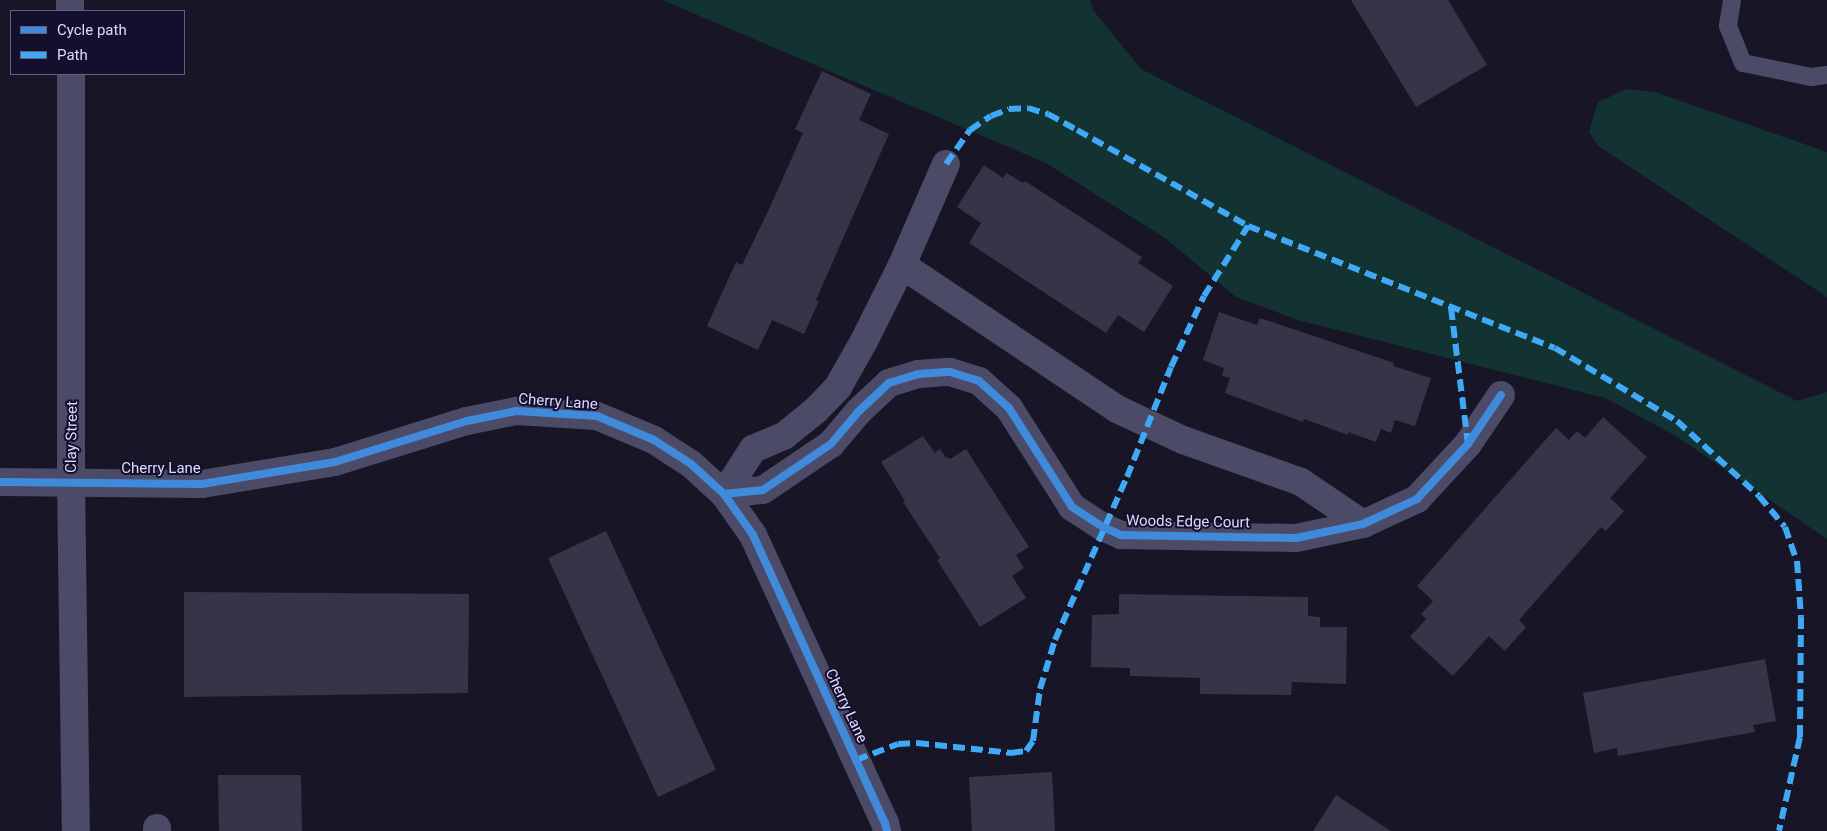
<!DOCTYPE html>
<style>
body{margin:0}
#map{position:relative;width:1827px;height:831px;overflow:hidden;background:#181526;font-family:Roboto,sans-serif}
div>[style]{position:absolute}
.green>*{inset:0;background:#133232}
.building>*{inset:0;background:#373447}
.service>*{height:18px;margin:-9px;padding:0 9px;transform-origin:9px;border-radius:9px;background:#4b4b67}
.minor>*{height:28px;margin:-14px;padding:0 14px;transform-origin:14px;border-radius:14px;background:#4b4b67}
.tertiary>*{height:28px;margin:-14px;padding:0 14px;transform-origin:14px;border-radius:14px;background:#4b4b67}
.quiet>*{height:6px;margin-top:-3px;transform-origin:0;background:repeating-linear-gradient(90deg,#3fa9f5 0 12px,transparent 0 18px)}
.cycleway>*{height:8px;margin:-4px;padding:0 4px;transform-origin:4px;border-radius:4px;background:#408adc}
span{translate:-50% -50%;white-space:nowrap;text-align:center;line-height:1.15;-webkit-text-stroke:4px #130f2c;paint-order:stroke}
.street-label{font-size:15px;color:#dedbff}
.legend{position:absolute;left:10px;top:10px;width:175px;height:65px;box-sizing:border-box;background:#130f2c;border:1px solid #646180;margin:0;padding:6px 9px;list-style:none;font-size:15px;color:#dedbff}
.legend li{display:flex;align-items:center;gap:10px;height:25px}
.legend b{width:25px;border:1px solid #646180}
</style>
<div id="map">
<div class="green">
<div style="clip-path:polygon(662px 0,1090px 0,1093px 10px,1141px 69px,1797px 401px,1827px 392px,1827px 539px,1676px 436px,1605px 398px,1298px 320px,1236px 297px,1165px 238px,1046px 163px)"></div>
<div style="clip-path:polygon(1627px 89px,1655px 92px,1827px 152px,1827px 297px,1598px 146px,1589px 132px,1598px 102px)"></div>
</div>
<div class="building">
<div style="clip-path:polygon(1351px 0,1448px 0,1487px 65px,1416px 107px)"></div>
<div style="clip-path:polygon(822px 71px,871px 94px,859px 120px,889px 134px,816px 300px,819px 301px,804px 334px,772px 320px,758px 350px,707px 326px,736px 262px,742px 265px,770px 207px,803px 133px,795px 129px)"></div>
<div style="clip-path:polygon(984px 165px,1003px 178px,1006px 173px,1023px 183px,1025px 181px,1142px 257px,1138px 263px,1173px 286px,1144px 332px,1118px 315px,1106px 333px,969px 243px,981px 223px,957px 207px)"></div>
<div style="clip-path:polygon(1219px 312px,1257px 325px,1260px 318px,1394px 363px,1393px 366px,1431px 378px,1415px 426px,1395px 420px,1391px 433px,1381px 429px,1376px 442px,1348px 432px,1348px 435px,1304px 419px,1303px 422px,1225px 393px,1230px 378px,1222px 376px,1224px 368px,1203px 360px)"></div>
<div style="clip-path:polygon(1603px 417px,1647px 457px,1610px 498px,1624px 511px,1606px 531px,1601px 527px,1519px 620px,1526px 627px,1505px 651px,1489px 636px,1453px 676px,1410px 637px,1426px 619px,1421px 614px,1433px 601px,1417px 586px,1556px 428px,1569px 440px,1577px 431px,1585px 438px)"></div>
<div style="clip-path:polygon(923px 436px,935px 453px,940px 449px,946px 458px,948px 457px,950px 459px,966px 449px,1029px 547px,1016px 555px,1024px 568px,1012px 576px,1026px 598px,980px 627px,937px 560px,940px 558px,903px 502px,905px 501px,881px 462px)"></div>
<div style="clip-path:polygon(606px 531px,716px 770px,658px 797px,548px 558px)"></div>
<div style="clip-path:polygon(184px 592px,469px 594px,468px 693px,184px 697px)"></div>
<div style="clip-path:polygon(1119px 594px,1308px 597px,1308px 616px,1320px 617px,1320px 627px,1347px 627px,1346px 684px,1292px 682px,1291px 695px,1200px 694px,1200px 678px,1130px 676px,1130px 668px,1091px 667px,1092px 615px,1119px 614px)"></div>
<div style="clip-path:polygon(1765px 659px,1776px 721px,1753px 725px,1755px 732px,1618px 756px,1617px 748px,1594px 753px,1583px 693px)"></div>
<div style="clip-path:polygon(1052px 772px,1055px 831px,972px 831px,969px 777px)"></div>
<div style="clip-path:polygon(218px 775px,301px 775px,302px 831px,219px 831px)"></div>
<div style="clip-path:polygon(1336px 795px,1391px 831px,1313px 831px)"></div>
</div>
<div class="service">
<div style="left:1732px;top:0;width:26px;rotate:99deg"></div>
<div style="left:1728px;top:26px;width:40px;rotate:68deg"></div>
<div style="left:1743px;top:63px;width:69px;rotate:11.6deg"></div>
<div style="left:1811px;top:77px;width:16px;rotate:-7deg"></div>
</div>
<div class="minor">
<div style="left:902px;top:265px;width:259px;rotate:33.8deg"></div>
<div style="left:1117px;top:409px;width:73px;rotate:25.2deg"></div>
<div style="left:1183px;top:440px;width:125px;rotate:19.6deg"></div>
<div style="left:1301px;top:482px;width:75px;rotate:34.1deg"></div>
<div style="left:0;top:482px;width:202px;rotate:0.6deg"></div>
<div style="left:202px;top:484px;width:135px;rotate:-9.4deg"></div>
<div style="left:335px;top:462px;width:138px;rotate:-17.3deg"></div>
<div style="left:467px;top:421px;width:50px;rotate:-11.5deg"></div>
<div style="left:516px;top:411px;width:81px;rotate:3.5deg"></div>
<div style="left:597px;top:416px;width:62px;rotate:22.8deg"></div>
<div style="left:654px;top:440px;width:44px;rotate:33deg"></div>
<div style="left:691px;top:464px;width:45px;rotate:42.3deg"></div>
<div style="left:724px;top:494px;width:50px;rotate:54.7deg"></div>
<div style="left:753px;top:535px;width:317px;rotate:65.4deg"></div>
<div style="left:885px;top:823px;width:8px;rotate:76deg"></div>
<div style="left:71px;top:483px;width:348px;rotate:89.2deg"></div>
<div style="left:724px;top:494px;width:39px;rotate:-6deg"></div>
<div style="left:763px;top:490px;width:82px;rotate:-34.1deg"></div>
<div style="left:831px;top:444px;width:43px;rotate:-49.7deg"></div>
<div style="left:859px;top:411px;width:41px;rotate:-43deg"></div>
<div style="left:889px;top:383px;width:30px;rotate:-17deg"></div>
<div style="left:918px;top:374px;width:32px;rotate:-4deg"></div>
<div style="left:950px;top:372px;width:30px;rotate:17deg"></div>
<div style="left:979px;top:381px;width:40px;rotate:42deg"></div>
<div style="left:1009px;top:408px;width:117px;rotate:57.5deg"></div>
<div style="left:1072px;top:507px;width:37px;rotate:33deg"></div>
<div style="left:1103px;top:527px;width:20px;rotate:24deg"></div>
<div style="left:1121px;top:535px;width:175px;rotate:1deg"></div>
<div style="left:1296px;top:538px;width:68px;rotate:-11.8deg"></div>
<div style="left:1363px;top:524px;width:60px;rotate:-24.8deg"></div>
<div style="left:1417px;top:499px;width:75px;rotate:-47.2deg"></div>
<div style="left:1468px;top:444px;width:59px;rotate:-56deg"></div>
<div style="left:724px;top:494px;width:54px;rotate:-57.2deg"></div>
<div style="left:753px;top:449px;width:34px;rotate:-23deg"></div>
<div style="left:784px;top:436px;width:41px;rotate:-39.1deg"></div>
<div style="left:816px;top:410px;width:32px;rotate:-46deg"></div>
<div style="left:838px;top:387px;width:53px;rotate:-60.5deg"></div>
<div style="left:864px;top:341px;width:85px;rotate:-63.4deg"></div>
<div style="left:902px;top:265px;width:110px;rotate:-66.5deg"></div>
<div style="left:157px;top:831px;width:3px;rotate:-90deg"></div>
</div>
<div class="tertiary">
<div style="left:70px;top:0;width:11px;rotate:90deg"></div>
<div style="left:71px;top:74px;width:409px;rotate:90deg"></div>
</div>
<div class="quiet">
<div style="left:946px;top:164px;width:42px;rotate:-54.8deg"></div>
<div style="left:970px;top:130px;width:25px;rotate:-34deg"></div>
<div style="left:991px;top:116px;width:19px;rotate:-21deg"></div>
<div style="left:1009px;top:109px;width:19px;rotate:-3deg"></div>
<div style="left:1028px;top:108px;width:21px;rotate:17deg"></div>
<div style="left:1048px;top:114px;width:33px;rotate:29deg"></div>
<div style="left:1077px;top:130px;width:196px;rotate:29.3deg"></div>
<div style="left:1451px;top:308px;width:137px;rotate:82.9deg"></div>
<div style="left:856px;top:760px;width:45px;rotate:-20.9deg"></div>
<div style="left:898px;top:744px;width:19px;rotate:-3deg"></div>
<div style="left:917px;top:743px;width:95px;rotate:6.1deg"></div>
<div style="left:1011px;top:753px;width:15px;rotate:-8deg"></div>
<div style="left:1026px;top:751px;width:12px;rotate:-55deg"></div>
<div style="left:1033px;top:741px;width:52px;rotate:-82.3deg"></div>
<div style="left:1040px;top:689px;width:51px;rotate:-73deg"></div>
<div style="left:1055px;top:640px;width:178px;rotate:-66.2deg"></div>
<div style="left:1127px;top:477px;width:118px;rotate:-68.2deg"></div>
<div style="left:1171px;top:367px;width:78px;rotate:-65.1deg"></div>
<div style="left:1204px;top:296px;width:83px;rotate:-57.8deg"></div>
<div style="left:1248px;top:226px;width:330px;rotate:21.7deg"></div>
<div style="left:1555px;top:348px;width:142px;rotate:30.9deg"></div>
<div style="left:1677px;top:421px;width:111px;rotate:42.4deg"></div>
<div style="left:1759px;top:496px;width:40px;rotate:50deg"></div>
<div style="left:1785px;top:527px;width:36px;rotate:71deg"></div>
<div style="left:1797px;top:561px;width:56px;rotate:85.9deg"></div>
<div style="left:1801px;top:617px;width:120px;rotate:90.5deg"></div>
<div style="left:1800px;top:737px;width:96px;rotate:102.6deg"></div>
</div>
<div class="cycleway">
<div style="left:0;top:482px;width:202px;rotate:0.6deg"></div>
<div style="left:202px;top:484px;width:135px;rotate:-9.4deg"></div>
<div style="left:335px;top:462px;width:138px;rotate:-17.3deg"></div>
<div style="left:467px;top:421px;width:50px;rotate:-11.5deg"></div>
<div style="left:516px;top:411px;width:81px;rotate:3.5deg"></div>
<div style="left:597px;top:416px;width:62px;rotate:22.8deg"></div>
<div style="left:654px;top:440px;width:44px;rotate:33deg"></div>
<div style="left:691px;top:464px;width:45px;rotate:42.3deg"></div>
<div style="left:724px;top:494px;width:50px;rotate:54.7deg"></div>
<div style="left:753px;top:535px;width:317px;rotate:65.4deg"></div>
<div style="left:885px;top:823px;width:8px;rotate:76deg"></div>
<div style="left:724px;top:494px;width:39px;rotate:-6deg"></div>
<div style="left:763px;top:490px;width:82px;rotate:-34.1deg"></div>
<div style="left:831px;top:444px;width:43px;rotate:-49.7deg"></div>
<div style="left:859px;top:411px;width:41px;rotate:-43deg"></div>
<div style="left:889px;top:383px;width:30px;rotate:-17deg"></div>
<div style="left:918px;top:374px;width:32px;rotate:-4deg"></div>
<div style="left:950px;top:372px;width:30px;rotate:17deg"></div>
<div style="left:979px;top:381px;width:40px;rotate:42deg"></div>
<div style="left:1009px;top:408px;width:117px;rotate:57.5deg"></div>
<div style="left:1072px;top:507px;width:37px;rotate:33deg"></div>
<div style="left:1103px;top:527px;width:20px;rotate:24deg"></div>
<div style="left:1121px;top:535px;width:175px;rotate:1deg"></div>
<div style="left:1296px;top:538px;width:68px;rotate:-11.8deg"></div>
<div style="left:1363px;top:524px;width:60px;rotate:-24.8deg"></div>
<div style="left:1417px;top:499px;width:75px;rotate:-47.2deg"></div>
<div style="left:1468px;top:444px;width:59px;rotate:-56deg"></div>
</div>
<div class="street-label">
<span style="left:558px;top:402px;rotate:4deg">Cherry Lane</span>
<span style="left:72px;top:437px;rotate:-89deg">Clay Street</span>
<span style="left:161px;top:469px">Cherry Lane</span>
<span style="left:1188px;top:522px;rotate:1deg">Woods Edge Court</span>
<span style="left:846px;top:706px;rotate:65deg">Cherry Lane</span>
</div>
<ul class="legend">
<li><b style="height:6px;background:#408adc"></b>Cycle path</li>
<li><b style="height:6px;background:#3fa9f5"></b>Path</li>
</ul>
</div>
